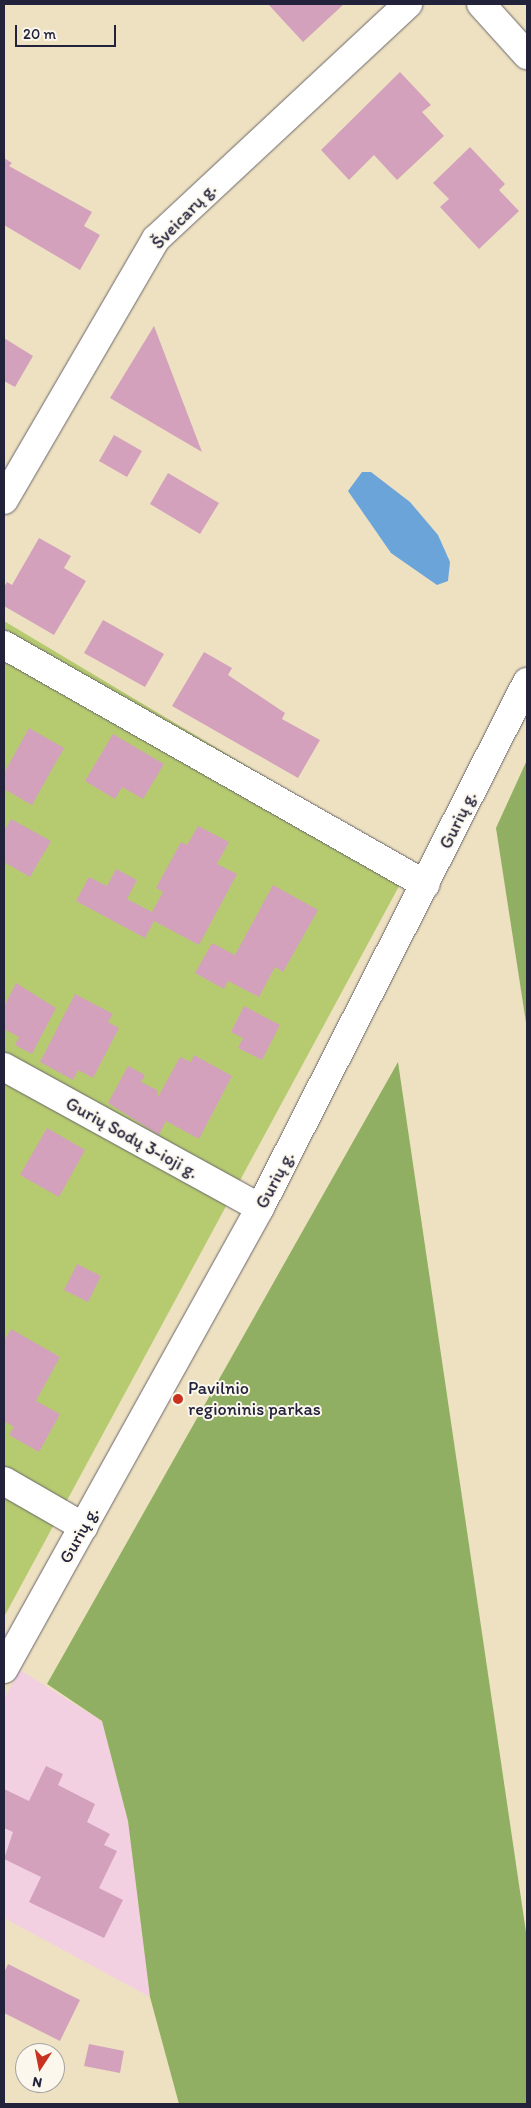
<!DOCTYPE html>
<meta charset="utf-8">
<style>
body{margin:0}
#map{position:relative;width:531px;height:2108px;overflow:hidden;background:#eee1c1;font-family:Itim,sans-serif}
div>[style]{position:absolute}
.built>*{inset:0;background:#f2d0e2}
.green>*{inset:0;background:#b6cb70}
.forest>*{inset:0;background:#90af62}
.water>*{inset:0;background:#6aa4d9}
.building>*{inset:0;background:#d3a1bc}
.roads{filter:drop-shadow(0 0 1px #69656a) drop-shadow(0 0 1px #69656a)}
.minor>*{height:28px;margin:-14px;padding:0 14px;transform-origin:14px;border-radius:14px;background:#fff}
.dots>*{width:14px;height:14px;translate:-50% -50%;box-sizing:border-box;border:2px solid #fbf7ec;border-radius:50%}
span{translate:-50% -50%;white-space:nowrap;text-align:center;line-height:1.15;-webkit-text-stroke:4px #fbf7ec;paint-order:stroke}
.street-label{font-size:18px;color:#22223b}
.poi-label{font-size:18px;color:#22223b}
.left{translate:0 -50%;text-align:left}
.frame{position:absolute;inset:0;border:5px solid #22223b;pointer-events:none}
.north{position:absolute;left:15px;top:2043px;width:50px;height:50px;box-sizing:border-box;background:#fbf7ec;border:1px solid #a4a2a5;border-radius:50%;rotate:191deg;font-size:14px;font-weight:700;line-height:20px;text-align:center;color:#22223b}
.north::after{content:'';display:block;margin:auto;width:18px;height:22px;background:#c8321e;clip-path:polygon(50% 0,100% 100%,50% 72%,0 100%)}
.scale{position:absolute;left:15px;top:25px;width:101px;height:22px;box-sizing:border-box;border:2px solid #22223b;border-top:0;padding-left:6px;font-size:15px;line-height:18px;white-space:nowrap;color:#22223b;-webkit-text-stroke:4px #fbf7ec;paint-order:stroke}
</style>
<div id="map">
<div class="built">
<div style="clip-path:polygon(20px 1670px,102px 1721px,128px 1821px,150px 1997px,4px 1918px,4px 1699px)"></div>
</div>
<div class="green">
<div style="clip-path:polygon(4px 621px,411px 864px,4px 1617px)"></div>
</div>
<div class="forest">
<div style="clip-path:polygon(527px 760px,527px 1029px,496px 828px)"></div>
<div style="clip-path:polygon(398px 1062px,527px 1939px,527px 2104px,179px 2104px,150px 1997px,128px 1821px,102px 1721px,47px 1684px)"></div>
</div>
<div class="water">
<div style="clip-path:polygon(362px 472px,371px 472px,410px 502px,438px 535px,450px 562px,448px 581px,437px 585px,391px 553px,348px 491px)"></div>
</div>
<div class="building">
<div style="clip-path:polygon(268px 4px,344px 4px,303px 42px)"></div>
<div style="clip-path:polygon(400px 72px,431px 105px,422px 112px,444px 136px,397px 180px,374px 155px,349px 180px,321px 150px)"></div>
<div style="clip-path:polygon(470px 147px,505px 184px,499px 190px,519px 211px,479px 249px,440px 207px,449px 199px,433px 183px)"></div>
<div style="clip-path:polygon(4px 158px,12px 163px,9px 166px,92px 212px,84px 226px,100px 235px,80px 270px,4px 225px)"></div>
<div style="clip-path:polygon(154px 326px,202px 452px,110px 398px)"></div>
<div style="clip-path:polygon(4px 338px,33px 356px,15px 387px,4px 381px)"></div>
<div style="clip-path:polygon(114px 435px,142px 451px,127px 477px,99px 461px)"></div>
<div style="clip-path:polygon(168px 473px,219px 503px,200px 534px,150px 504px)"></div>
<div style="clip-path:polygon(39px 538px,71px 556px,64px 568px,86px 581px,54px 635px,4px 606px,4px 587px,7px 582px,12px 585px)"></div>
<div style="clip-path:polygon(103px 620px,164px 654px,145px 687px,84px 653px)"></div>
<div style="clip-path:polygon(204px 652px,232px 668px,228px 675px,285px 713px,282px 719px,320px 740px,298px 778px,172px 706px)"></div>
<div style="clip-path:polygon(29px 728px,64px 748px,32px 805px,4px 789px,4px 773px)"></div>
<div style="clip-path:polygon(113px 734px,164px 764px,143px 799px,122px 787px,115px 799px,85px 781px)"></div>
<div style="clip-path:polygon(11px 819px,51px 841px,30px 877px,4px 862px,4px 831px)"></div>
<div style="clip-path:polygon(198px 826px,229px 842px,217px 864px,237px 874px,199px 945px,154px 921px,145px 938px,76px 901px,89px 877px,107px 886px,116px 869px,137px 880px,127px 899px,152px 912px,163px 892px,156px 888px,181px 842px,187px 845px)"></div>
<div style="clip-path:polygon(273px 885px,318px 910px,283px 972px,275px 967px,259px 997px,228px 981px,224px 989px,195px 973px,212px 943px,235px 955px)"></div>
<div style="clip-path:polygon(16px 983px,56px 1008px,32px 1054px,15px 1045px,19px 1037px,4px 1029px,4px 1007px)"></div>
<div style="clip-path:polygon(75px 994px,113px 1014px,108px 1022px,119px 1028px,93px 1078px,78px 1070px,73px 1080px,40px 1062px)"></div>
<div style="clip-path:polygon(244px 1006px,280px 1025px,262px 1060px,238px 1048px,243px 1038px,231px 1032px)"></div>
<div style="clip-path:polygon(194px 1055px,232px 1076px,199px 1139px,166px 1121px,159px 1135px,108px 1103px,128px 1066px,145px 1075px,141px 1082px,157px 1090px,158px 1097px,180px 1057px,191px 1062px)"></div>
<div style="clip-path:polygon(47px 1128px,85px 1150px,59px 1197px,20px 1175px)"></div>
<div style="clip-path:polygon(77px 1264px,101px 1276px,88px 1302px,64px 1290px)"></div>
<div style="clip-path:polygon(11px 1329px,60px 1357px,36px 1401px,60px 1414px,39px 1452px,9px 1435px,14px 1427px,4px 1421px,4px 1341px)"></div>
<div style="clip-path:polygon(46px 1766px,63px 1774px,58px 1785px,95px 1804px,87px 1822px,110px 1834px,104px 1845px,117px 1851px,99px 1888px,123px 1900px,104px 1938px,29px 1902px,41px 1877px,4px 1859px,13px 1832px,4px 1828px,4px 1789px,29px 1801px)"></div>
<div style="clip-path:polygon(8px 1964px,80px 2000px,60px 2041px,4px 2013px,4px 1973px)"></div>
<div style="clip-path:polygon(89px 2044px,124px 2051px,120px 2073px,84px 2066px)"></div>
</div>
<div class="roads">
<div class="minor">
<div style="left:481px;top:4px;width:69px;rotate:48deg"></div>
<div style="left:4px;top:500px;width:302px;rotate:-59.8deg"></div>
<div style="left:156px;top:239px;width:345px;rotate:-43deg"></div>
<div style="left:4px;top:645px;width:485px;rotate:29.6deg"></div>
<div style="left:4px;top:1067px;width:292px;rotate:28.8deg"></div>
<div style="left:4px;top:1481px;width:92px;rotate:29.9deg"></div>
<div style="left:4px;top:1669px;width:527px;rotate:-60.96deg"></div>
<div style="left:260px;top:1208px;width:590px;rotate:-63.09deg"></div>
</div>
</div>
<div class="dots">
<div style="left:178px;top:1399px;background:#c8321e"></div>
</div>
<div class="street-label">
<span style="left:184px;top:216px;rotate:-46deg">Šveicarų g.</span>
<span style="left:458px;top:820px;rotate:-64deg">Gurių g.</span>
<span style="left:132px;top:1138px;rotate:29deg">Gurių Sodų 3-ioji g.</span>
<span style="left:275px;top:1180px;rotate:-62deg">Gurių g.</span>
<span style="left:79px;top:1535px;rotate:-61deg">Gurių g.</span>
</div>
<div class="poi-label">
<span class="left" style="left:188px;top:1399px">Pavilnio<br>regioninis parkas</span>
</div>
<div class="frame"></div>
<div class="north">N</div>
<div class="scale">20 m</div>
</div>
